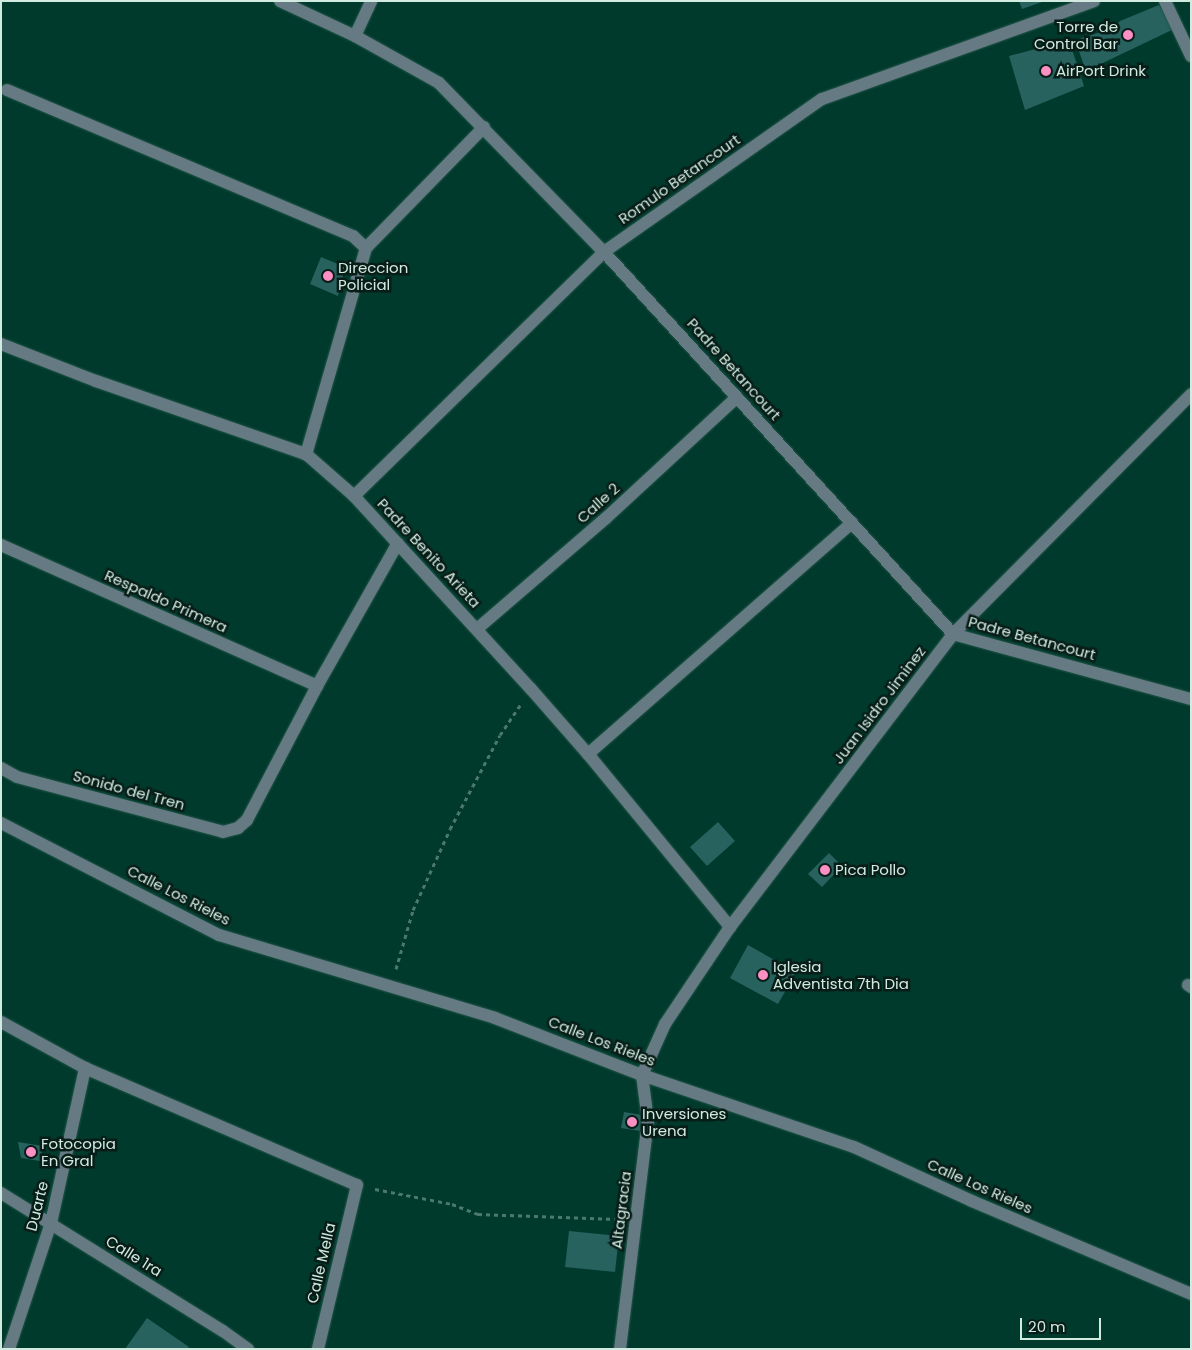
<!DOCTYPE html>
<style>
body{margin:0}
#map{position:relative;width:1192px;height:1350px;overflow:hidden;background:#003a2c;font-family:Poppins,sans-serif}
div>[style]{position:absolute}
.building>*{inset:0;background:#27625f}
.path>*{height:3px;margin-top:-1.5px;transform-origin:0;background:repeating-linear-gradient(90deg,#4b796d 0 4px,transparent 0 8px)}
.roads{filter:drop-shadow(0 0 1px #215649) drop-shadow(0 0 1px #215649)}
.minor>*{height:12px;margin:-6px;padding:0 6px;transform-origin:6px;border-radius:6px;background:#667a84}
.dots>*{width:14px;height:14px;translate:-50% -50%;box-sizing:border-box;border:2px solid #081d17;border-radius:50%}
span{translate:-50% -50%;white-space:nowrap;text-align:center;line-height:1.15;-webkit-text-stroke:5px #081d17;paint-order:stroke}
.poi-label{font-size:15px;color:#d1ebe1}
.right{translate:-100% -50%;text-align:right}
.left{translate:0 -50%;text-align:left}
.street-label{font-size:15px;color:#d1ebe1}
.frame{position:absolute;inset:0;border:2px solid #d1ebe1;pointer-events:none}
.scale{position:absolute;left:1020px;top:1318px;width:81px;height:22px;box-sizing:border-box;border:2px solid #d1ebe1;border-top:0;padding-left:6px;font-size:15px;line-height:18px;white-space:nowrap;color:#d1ebe1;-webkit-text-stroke:4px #081d17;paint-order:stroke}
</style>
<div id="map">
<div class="building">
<div style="clip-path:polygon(1019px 1px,1042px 1px,1042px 2px,1022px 9px)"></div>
<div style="clip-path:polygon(1159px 5px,1174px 29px,1086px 71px,1075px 40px,1114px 28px,1120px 21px)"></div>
<div style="clip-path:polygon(1069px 40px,1084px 86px,1025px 110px,1009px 56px)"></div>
<div style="clip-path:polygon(321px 257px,345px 267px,338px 296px,310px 284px)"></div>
<div style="clip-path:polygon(718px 822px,735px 841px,707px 866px,690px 847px)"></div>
<div style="clip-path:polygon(829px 853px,842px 866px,822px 887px,808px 874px)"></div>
<div style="clip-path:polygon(748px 945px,796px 972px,778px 1004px,730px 978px)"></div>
<div style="clip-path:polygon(624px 1112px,642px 1115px,640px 1131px,621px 1128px)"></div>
<div style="clip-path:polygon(18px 1142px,43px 1146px,40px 1161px,21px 1158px)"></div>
<div style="clip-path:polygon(569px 1231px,619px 1236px,615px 1272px,565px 1267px)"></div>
<div style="clip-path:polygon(147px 1318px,189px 1347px,188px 1349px,125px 1349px)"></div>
</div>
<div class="path">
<div style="left:396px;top:969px;width:61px;rotate:-73.9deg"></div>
<div style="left:413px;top:910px;width:89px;rotate:-65.4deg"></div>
<div style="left:450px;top:829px;width:106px;rotate:-62deg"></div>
<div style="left:500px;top:735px;width:36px;rotate:-56deg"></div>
<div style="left:375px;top:1189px;width:78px;rotate:11deg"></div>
<div style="left:452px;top:1204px;width:28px;rotate:21deg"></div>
<div style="left:478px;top:1214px;width:138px;rotate:2.1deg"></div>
</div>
<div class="roads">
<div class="minor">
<div style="left:280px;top:1px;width:83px;rotate:25deg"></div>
<div style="left:355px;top:36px;width:96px;rotate:29.2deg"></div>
<div style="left:439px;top:83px;width:236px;rotate:45.7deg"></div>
<div style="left:604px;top:252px;width:517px;rotate:47.58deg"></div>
<div style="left:953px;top:634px;width:247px;rotate:15.3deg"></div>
<div style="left:1165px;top:1px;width:61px;rotate:64.7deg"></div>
<div style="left:355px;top:36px;width:38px;rotate:-65deg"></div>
<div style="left:7px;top:90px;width:376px;rotate:22.9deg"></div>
<div style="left:353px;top:236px;width:18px;rotate:43deg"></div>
<div style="left:366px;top:248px;width:215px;rotate:106.2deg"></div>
<div style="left:366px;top:248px;width:169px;rotate:-45.7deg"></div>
<div style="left:1px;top:344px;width:102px;rotate:21.3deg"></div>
<div style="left:96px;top:381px;width:222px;rotate:19.2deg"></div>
<div style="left:306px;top:454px;width:64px;rotate:41.2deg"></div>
<div style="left:354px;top:496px;width:262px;rotate:47.5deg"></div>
<div style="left:531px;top:689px;width:86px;rotate:48.8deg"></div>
<div style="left:588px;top:754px;width:224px;rotate:50.6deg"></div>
<div style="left:354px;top:496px;width:349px;rotate:-44.3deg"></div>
<div style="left:604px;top:252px;width:266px;rotate:-35.1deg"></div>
<div style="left:822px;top:99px;width:289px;rotate:-19.8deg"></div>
<div style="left:1px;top:545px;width:346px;rotate:24deg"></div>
<div style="left:477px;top:629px;width:170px;rotate:-40.7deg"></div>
<div style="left:606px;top:518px;width:178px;rotate:-42.7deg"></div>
<div style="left:588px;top:754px;width:351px;rotate:-41.2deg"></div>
<div style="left:1px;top:768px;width:18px;rotate:29deg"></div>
<div style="left:17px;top:777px;width:213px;rotate:14.9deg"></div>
<div style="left:223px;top:832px;width:16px;rotate:-15deg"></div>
<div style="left:238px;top:828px;width:12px;rotate:-42deg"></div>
<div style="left:247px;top:820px;width:151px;rotate:-62.4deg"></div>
<div style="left:317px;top:686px;width:164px;rotate:-60.5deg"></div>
<div style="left:1px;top:823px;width:245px;rotate:27.2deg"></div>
<div style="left:219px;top:935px;width:288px;rotate:16.7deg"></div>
<div style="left:495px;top:1018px;width:158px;rotate:21.2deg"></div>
<div style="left:642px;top:1075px;width:224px;rotate:18.8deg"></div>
<div style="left:854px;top:1147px;width:130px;rotate:24.6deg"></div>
<div style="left:972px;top:1201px;width:238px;rotate:23deg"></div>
<div style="left:1188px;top:985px;width:4px;rotate:34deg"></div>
<div style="left:1px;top:1022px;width:96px;rotate:28.7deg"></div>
<div style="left:85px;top:1068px;width:296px;rotate:23.3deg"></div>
<div style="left:357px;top:1185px;width:169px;rotate:103.4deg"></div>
<div style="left:642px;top:1075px;width:56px;rotate:-65.7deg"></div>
<div style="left:665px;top:1024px;width:117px;rotate:-56.2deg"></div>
<div style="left:730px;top:927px;width:368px;rotate:-52.7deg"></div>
<div style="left:953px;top:634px;width:338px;rotate:-45.2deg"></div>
<div style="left:1px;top:1193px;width:261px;rotate:31.9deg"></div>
<div style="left:223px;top:1331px;width:31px;rotate:36deg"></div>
<div style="left:9px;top:1349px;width:133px;rotate:-71.6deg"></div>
<div style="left:51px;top:1223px;width:159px;rotate:-77.6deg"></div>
<div style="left:620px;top:1349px;width:230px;rotate:-83deg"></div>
<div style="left:648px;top:1121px;width:46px;rotate:-97.4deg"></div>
</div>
</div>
<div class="dots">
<div style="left:1128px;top:35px;background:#fc8fc3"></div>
<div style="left:1046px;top:71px;background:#fc8fc3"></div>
<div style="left:328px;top:276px;background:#fc8fc3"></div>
<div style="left:825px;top:870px;background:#fc8fc3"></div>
<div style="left:763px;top:975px;background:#fc8fc3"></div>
<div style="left:632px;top:1122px;background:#fc8fc3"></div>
<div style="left:31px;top:1152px;background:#fc8fc3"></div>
</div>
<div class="poi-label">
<span class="right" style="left:1118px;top:35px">Torre de<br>Control Bar</span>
<span class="left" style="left:1056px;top:71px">AirPort Drink</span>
<span class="left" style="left:338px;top:276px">Direccion<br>Policial</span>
<span class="left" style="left:835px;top:870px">Pica Pollo</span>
<span class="left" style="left:773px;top:975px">Iglesia<br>Adventista 7th Dia</span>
<span class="left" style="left:642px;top:1122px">Inversiones<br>Urena</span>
<span class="left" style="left:41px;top:1152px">Fotocopia<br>En Gral</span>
</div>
<div class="street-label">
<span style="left:679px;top:179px;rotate:-35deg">Romulo Betancourt</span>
<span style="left:734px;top:369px;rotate:48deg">Padre Betancourt</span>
<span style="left:598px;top:503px;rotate:-42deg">Calle 2</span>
<span style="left:429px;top:553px;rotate:47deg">Padre Benito Arieta</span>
<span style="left:166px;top:601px;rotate:24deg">Respaldo Primera</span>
<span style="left:1032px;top:638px;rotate:15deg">Padre Betancourt</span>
<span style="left:879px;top:705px;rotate:-53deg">Juan Isidro Jiminez</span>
<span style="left:129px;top:790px;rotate:15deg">Sonido del Tren</span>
<span style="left:179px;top:895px;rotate:27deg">Calle Los Rieles</span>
<span style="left:602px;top:1041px;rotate:21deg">Calle Los Rieles</span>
<span style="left:980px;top:1186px;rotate:24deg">Calle Los Rieles</span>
<span style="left:37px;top:1206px;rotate:-76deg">Duarte</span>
<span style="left:621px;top:1210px;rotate:-83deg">Altagracia</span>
<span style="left:134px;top:1256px;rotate:32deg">Calle 1ra</span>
<span style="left:321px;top:1263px;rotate:-77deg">Calle Mella</span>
</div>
<div class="frame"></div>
<div class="scale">20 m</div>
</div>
